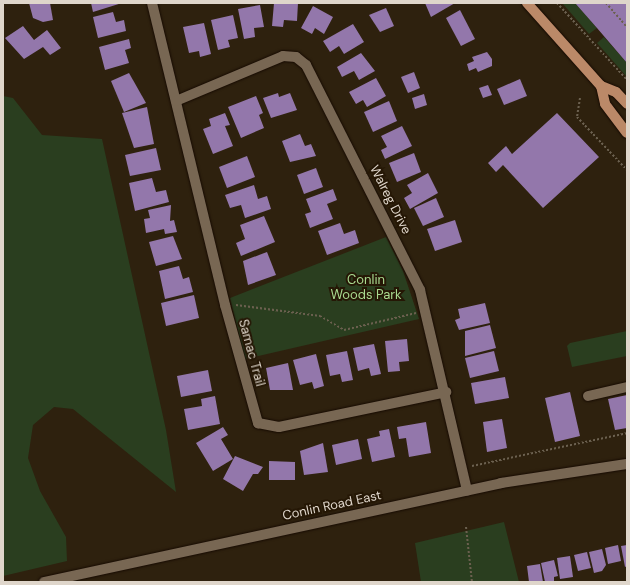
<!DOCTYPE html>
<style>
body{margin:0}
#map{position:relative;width:630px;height:585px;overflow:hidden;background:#2e210e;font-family:"DM Sans",sans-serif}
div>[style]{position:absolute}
.green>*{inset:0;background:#2a3e1f}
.building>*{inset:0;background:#9377ab}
.path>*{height:2px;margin-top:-1px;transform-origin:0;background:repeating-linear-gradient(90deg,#6b604f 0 2px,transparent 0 4px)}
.roads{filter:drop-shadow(0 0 1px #160a00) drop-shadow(0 0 1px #160a00)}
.minor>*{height:10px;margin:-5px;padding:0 5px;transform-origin:5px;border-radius:5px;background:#786753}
.major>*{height:10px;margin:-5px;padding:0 5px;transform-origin:5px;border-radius:5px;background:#bb8968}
span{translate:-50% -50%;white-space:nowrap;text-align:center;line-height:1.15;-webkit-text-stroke:4px #251705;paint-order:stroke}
.street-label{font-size:13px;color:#dfd6cb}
.park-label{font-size:13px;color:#a9da90}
.frame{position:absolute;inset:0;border:4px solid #dfd6cb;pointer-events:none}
</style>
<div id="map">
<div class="green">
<div style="clip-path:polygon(575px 3px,597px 28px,589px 34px,563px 4px)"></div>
<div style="clip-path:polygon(604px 37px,627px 63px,626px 76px,597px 43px)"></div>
<div style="clip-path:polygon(3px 96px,13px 98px,42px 135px,102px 139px,166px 430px,176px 492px,73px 409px,54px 407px,33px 425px,28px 458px,40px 491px,66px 537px,67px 561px,3px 576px)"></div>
<div style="clip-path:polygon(386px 237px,403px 271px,419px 319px,245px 359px,230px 298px)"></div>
<div style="clip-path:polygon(627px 331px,627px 356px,572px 367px,567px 346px,570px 343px)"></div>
<div style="clip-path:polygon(504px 522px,519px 582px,421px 582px,415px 543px)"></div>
</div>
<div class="building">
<div style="clip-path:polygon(29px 3px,50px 3px,53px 20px,43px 22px,33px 18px)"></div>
<div style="clip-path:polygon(91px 3px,122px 3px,93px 12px)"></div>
<div style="clip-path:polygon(274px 3px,298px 3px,297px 21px,284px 20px,283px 27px,272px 26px)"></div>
<div style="clip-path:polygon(425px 3px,455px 3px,431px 17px)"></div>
<div style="clip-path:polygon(575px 3px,627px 3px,627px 63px,597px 28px)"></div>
<div style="clip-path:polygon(260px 5px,264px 27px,254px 28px,255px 37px,244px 39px,238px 9px)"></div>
<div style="clip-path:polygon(313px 6px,333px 17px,324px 34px,315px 28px,312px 34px,301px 28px)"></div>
<div style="clip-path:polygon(386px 8px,394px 26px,380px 32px,369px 15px)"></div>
<div style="clip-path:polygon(460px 10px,475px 39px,461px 46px,446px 18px)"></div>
<div style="clip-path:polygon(113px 12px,116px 22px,124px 20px,126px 31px,98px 38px,93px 17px)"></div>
<div style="clip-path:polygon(233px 15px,238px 38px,228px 40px,230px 47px,218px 50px,211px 20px)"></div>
<div style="clip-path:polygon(204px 23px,211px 54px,200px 57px,199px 51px,189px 53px,183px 27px)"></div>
<div style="clip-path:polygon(353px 24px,364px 42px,344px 54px,339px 46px,330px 52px,323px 41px)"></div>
<div style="clip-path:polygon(23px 26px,34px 40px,47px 30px,61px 48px,50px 55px,43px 47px,24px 59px,5px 38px)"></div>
<div style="clip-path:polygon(129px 39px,131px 48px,125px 50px,129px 63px,105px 70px,99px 47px)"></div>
<div style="clip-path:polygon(487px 52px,492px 59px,492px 66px,478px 72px,476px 68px,469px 71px,467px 64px,474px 61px,472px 57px)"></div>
<div style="clip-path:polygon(361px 53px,375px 71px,359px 80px,354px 71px,342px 77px,337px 67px)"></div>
<div style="clip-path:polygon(414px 72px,420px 88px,408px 93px,401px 77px)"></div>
<div style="clip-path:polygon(129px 73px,146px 103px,124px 112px,111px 81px)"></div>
<div style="clip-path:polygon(376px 78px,386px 96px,367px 107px,363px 100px,356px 104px,349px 92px)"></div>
<div style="clip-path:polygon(520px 79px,527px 96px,504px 105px,497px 89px)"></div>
<div style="clip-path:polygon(488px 85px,492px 95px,483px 98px,479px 88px)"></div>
<div style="clip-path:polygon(278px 93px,279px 97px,290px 93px,297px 110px,271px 118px,263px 98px)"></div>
<div style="clip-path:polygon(424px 94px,427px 105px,415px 109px,412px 98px)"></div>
<div style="clip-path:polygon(256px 96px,263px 113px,259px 115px,264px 128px,241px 138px,228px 107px)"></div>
<div style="clip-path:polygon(389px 101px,397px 121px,373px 132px,364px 112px)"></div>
<div style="clip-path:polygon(147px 107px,154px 144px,134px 148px,122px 113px)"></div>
<div style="clip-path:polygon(225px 113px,230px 125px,225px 126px,233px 146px,213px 154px,203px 129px,211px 126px,209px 119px)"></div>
<div style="clip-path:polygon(557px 113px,599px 157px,543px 208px,503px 165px,496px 172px,488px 163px,506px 146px,512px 154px)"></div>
<div style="clip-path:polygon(402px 126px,412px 146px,385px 159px,381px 150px,387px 147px,381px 136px)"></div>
<div style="clip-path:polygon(300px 134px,305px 146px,311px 144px,316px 156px,290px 162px,282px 141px)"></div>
<div style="clip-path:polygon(156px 148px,161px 170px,130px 176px,125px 155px)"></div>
<div style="clip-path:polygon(414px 153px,421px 172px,397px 182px,389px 163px)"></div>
<div style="clip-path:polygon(247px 156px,255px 177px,227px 188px,219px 167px)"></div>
<div style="clip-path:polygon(316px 168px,323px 187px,304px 194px,297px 175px)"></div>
<div style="clip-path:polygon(428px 173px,438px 193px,410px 209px,404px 198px,412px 193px,407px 185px)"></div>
<div style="clip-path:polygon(152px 178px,156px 192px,166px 190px,169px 202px,135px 211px,129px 183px)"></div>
<div style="clip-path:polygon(254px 185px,258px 199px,267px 196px,271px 209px,245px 218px,241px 205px,230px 208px,225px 195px)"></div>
<div style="clip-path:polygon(333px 189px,337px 200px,327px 204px,333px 219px,310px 228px,305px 214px,311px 212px,306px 199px)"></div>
<div style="clip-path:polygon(436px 198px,444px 217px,423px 226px,414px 208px)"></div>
<div style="clip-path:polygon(171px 205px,170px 221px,174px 220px,177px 232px,165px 234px,164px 229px,146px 233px,144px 219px,150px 218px,148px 210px)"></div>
<div style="clip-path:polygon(264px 216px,275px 242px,241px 256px,236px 243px,245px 239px,240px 225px)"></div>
<div style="clip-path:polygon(455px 220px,462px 242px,435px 251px,427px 229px)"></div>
<div style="clip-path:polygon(340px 223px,344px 234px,355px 230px,359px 243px,327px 255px,318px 231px)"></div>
<div style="clip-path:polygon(173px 236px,182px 259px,156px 266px,149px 242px)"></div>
<div style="clip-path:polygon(267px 252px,276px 275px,248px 285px,243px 261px)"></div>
<div style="clip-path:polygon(179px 266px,183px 279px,189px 277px,193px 292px,165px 299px,159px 271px)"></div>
<div style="clip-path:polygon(194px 295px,199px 318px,166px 326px,161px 303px)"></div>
<div style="clip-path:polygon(485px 303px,490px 323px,459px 330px,455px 320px,460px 318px,458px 309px)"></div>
<div style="clip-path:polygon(490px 325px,496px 348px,465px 356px,465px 331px)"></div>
<div style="clip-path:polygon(407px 339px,409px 361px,399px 362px,400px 371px,388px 372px,385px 341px)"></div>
<div style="clip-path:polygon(374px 344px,381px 374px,371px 376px,369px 368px,358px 371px,353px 348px)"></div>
<div style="clip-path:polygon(347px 351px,353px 380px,342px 382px,340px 374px,330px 376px,326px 355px)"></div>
<div style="clip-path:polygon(494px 351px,499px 371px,470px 378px,465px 358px)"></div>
<div style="clip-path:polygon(316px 354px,324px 386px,314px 389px,312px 382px,300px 385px,293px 360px)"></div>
<div style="clip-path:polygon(288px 363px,293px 390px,270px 390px,266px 368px)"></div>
<div style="clip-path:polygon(208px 370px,212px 391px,181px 397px,177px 376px)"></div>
<div style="clip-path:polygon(505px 377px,509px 398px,475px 404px,471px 383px)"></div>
<div style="clip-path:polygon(570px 392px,580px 436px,555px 442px,545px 398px)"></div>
<div style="clip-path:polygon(627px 395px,627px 428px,615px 430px,608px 399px)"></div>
<div style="clip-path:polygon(215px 396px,220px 424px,188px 430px,184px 409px,202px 406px,201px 399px)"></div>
<div style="clip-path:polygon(502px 419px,507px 448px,487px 452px,483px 422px)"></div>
<div style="clip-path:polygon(426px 422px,431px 453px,409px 457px,406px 438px,399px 439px,397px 427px)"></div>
<div style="clip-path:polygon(223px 427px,228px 435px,221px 439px,233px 459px,213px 471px,196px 443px)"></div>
<div style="clip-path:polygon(389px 429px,395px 457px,372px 462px,367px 439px,380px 436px,379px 431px)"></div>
<div style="clip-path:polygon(358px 439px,362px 459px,336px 465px,332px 445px)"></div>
<div style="clip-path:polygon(323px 443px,328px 472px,304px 475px,300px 451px)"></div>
<div style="clip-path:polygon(235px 456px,263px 467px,258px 474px,253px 474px,243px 491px,223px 479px)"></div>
<div style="clip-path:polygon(269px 461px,295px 462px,295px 480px,269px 480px)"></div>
<div style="clip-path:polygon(618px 545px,621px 561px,608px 564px,605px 548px)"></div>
<div style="clip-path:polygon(627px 545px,627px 566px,625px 567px,621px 546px)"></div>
<div style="clip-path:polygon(602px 549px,606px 565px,602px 571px,594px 573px,589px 552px)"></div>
<div style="clip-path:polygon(587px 552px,591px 568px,578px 571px,574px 555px)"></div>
<div style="clip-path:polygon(570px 556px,573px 577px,560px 579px,557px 558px)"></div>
<div style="clip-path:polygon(554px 560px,558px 576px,554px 577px,554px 581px,545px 582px,541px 563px)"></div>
<div style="clip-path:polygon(540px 564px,543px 582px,529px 582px,527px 566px)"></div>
</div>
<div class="path">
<div style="left:557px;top:3px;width:104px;rotate:47.7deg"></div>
<div style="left:606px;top:3px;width:32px;rotate:49deg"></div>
<div style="left:580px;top:98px;width:19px;rotate:99deg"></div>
<div style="left:577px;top:117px;width:73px;rotate:46.7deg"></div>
<div style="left:236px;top:305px;width:85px;rotate:7.5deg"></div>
<div style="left:320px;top:316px;width:28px;rotate:30deg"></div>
<div style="left:344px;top:330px;width:74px;rotate:-13.3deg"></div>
<div style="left:472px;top:466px;width:158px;rotate:-12deg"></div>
<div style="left:466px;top:527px;width:55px;rotate:83.8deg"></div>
</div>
<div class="roads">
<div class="minor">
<div style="left:152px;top:3px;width:311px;rotate:76.4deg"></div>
<div style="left:225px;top:305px;width:123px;rotate:74.4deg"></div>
<div style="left:258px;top:423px;width:21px;rotate:11deg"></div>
<div style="left:279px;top:427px;width:171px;rotate:-11.8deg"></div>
<div style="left:176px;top:101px;width:116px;rotate:-22.8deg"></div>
<div style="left:283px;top:56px;width:13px;rotate:4deg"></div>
<div style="left:296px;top:57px;width:13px;rotate:39deg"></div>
<div style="left:306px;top:65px;width:252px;rotate:63.1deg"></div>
<div style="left:420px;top:290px;width:206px;rotate:76.8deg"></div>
<div style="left:588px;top:396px;width:40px;rotate:-13deg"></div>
<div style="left:44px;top:582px;width:468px;rotate:-12.2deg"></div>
<div style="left:501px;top:483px;width:127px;rotate:-8.6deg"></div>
</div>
<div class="major">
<div style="left:527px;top:3px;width:111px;rotate:48.3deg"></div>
<div style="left:601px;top:86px;width:16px;rotate:22deg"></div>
<div style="left:616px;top:92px;width:16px;rotate:47deg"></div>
<div style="left:601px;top:86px;width:18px;rotate:77deg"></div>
<div style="left:605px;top:104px;width:36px;rotate:53deg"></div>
</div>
</div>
<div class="street-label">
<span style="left:390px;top:200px;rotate:63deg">Walreg Drive</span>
<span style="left:251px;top:353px;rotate:75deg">Samac Trail</span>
<span style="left:332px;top:506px;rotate:-12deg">Conlin Road East</span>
</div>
<div class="park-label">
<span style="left:366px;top:288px">Conlin<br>Woods Park</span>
</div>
<div class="frame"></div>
</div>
